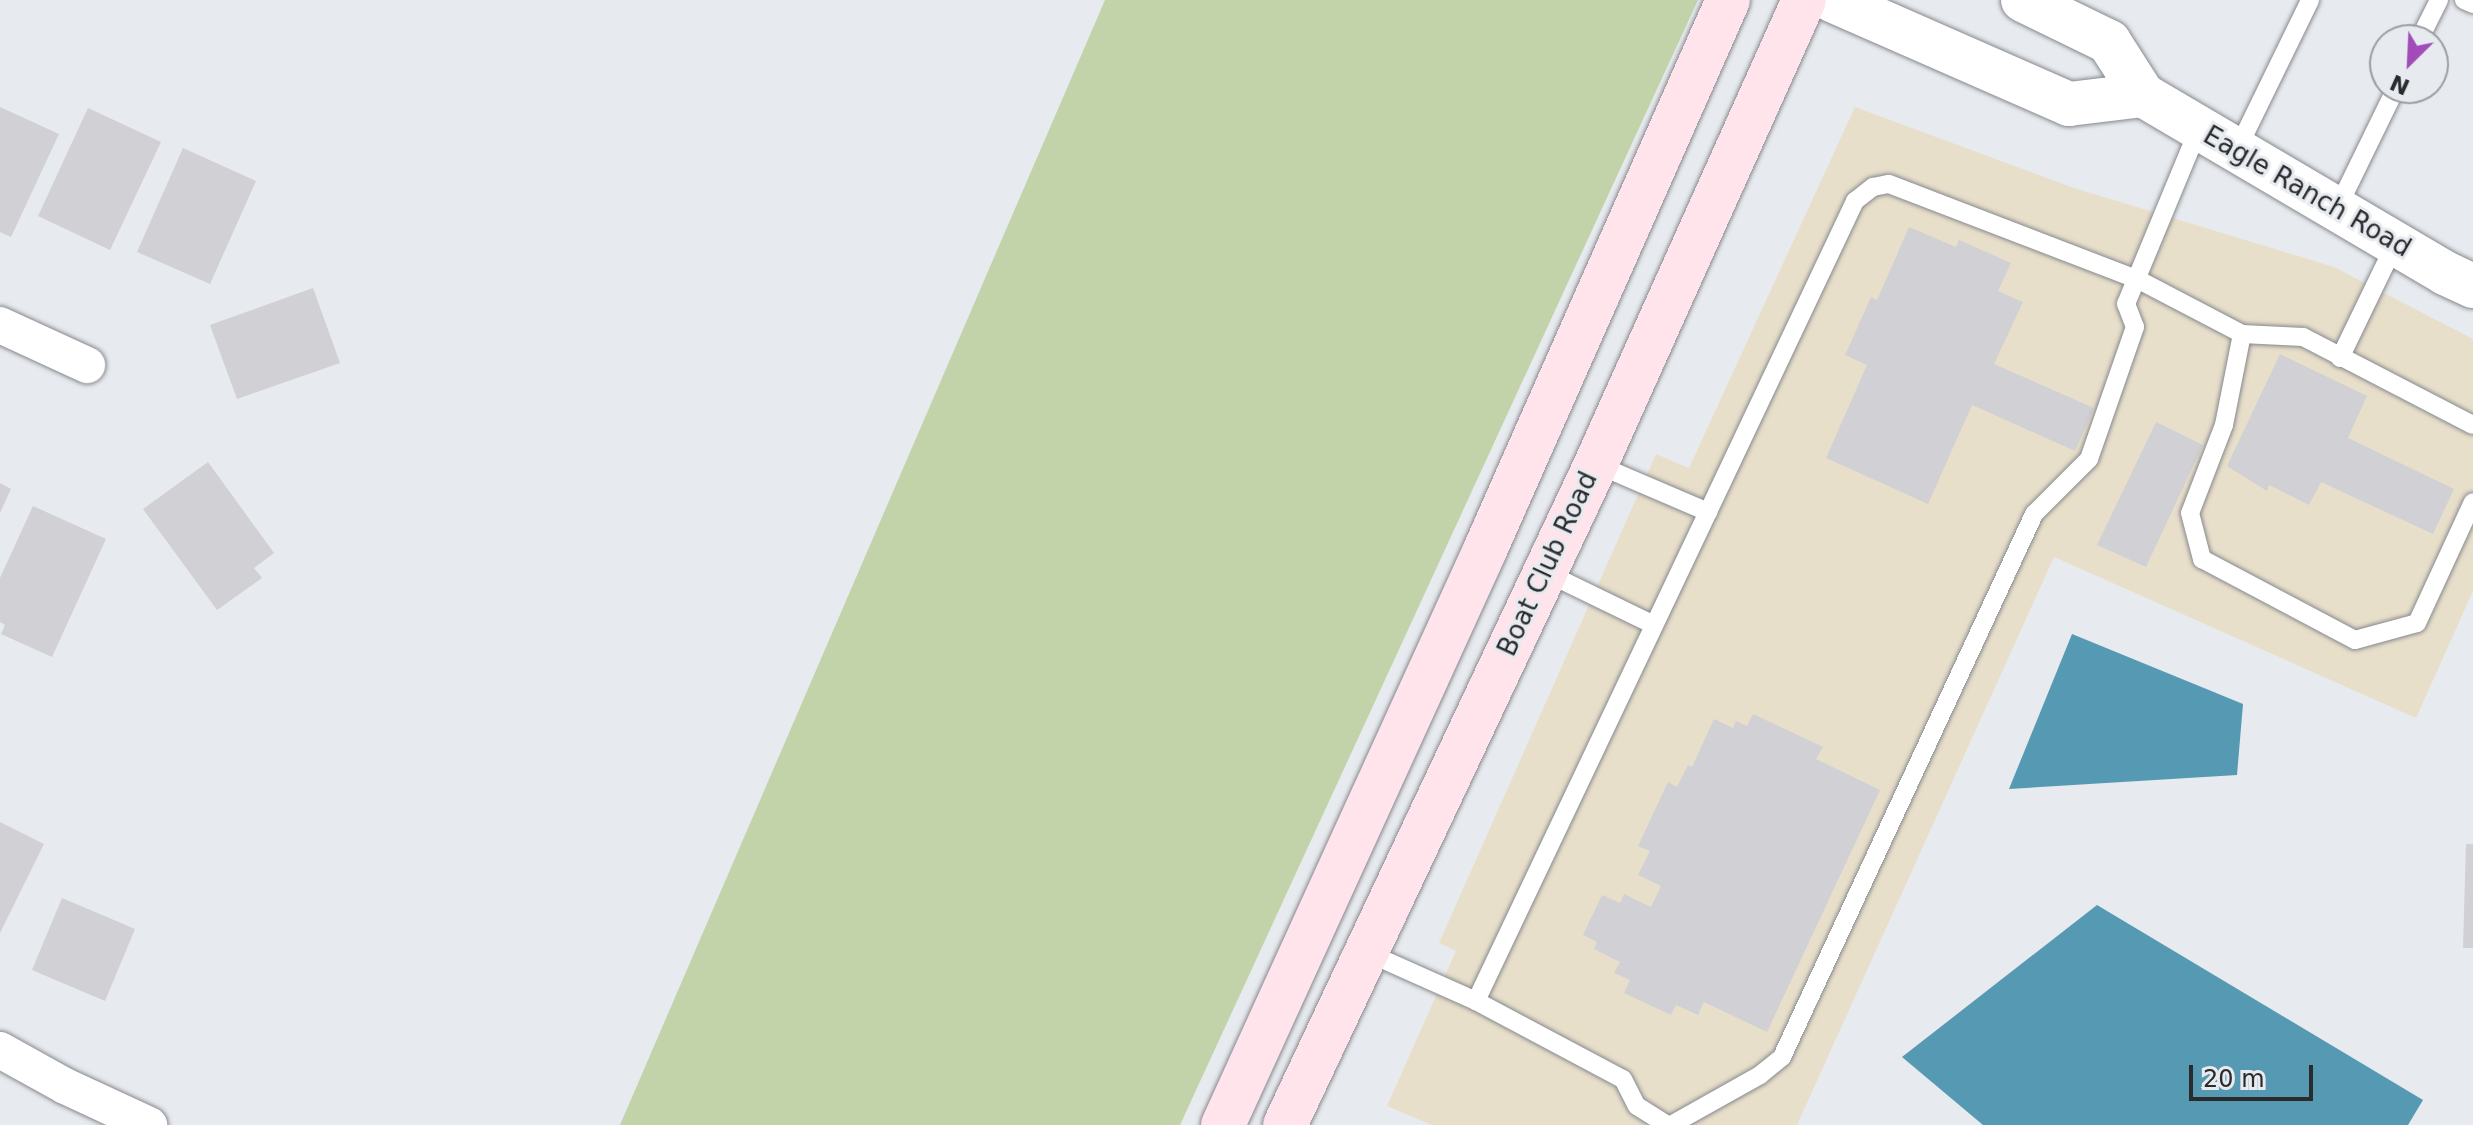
<!DOCTYPE html>
<style>
body{margin:0}
#map{position:relative;width:2473px;height:1125px;overflow:hidden;background:#e7eaef;font-family:"DejaVu Sans",sans-serif}
div>[style]{position:absolute}
.commercial>*{inset:0;background:#e8dfca}
.green>*{inset:0;background:#c2d3a9}
.water>*{inset:0;background:#5699b2}
.building>*{inset:0;background:#d0d0d5}
.roads{filter:drop-shadow(0 0 2px #86898e) drop-shadow(0 0 2px #86898e)}
.service>*{height:18px;margin:-9px;padding:0 9px;transform-origin:9px;border-radius:9px;background:#fff}
.minor>*{height:36px;margin:-18px;padding:0 18px;transform-origin:18px;border-radius:18px;background:#fff}
.tertiary>*{height:44px;margin:-22px;padding:0 22px;transform-origin:22px;border-radius:22px;background:#fff}
.secondary>*{height:44px;margin:-22px;padding:0 22px;transform-origin:22px;border-radius:22px;background:#ffe5eb}
span{translate:-50% -50%;white-space:nowrap;text-align:center;line-height:1.15;-webkit-text-stroke:6px #e7eaef;paint-order:stroke}
.street-label{font-size:26px;color:#2a2b2d}
.north{position:absolute;left:2369px;top:24px;width:80px;height:80px;box-sizing:border-box;background:#e7eaef;border:2px solid #9b9ea1;border-radius:50%;rotate:204deg;font-size:22px;font-weight:700;line-height:32px;text-align:center;color:#2a2b2d}
.north::after{content:'';display:block;margin:auto;width:28px;height:36px;background:#a24cba;clip-path:polygon(50% 0,100% 100%,50% 72%,0 100%)}
.scale{position:absolute;left:2189px;top:1065px;width:124px;height:36px;box-sizing:border-box;border:4px solid #2a2b2d;border-top:0;padding-left:10px;font-size:24px;line-height:28px;white-space:nowrap;color:#2a2b2d;-webkit-text-stroke:6px #e7eaef;paint-order:stroke}
</style>
<div id="map">
<div class="commercial">
<div style="clip-path:polygon(1855px 107px,2074px 188px,2334px 267px,2473px 339px,2473px 591px,2416px 718px,2054px 557px,1797px 1125px,1432px 1125px,1387px 1106px,1456px 951px,1439px 943px,1656px 454px,1689px 468px)"></div>
</div>
<div class="green">
<div style="clip-path:polygon(1105px 0,1698px 0,1180px 1125px,620px 1125px)"></div>
</div>
<div class="water">
<div style="clip-path:polygon(2072px 634px,2243px 704px,2237px 775px,2009px 789px)"></div>
<div style="clip-path:polygon(2097px 905px,2423px 1100px,2408px 1125px,1983px 1125px,1902px 1057px)"></div>
</div>
<div class="building">
<div style="clip-path:polygon(0 107px,59px 134px,11px 237px,0 232px)"></div>
<div style="clip-path:polygon(88px 108px,161px 142px,110px 250px,38px 216px)"></div>
<div style="clip-path:polygon(183px 148px,256px 181px,210px 284px,137px 252px)"></div>
<div style="clip-path:polygon(1909px 227px,1956px 247px,1959px 240px,2011px 263px,1998px 291px,2023px 302px,1994px 364px,2094px 408px,2075px 451px,1972px 405px,1928px 504px,1826px 458px,1867px 365px,1845px 355px,1871px 297px,1877px 300px)"></div>
<div style="clip-path:polygon(313px 288px,340px 363px,237px 399px,210px 325px)"></div>
<div style="clip-path:polygon(2280px 354px,2367px 396px,2348px 438px,2454px 489px,2433px 534px,2321px 482px,2309px 505px,2269px 485px,2267px 491px,2227px 466px)"></div>
<div style="clip-path:polygon(2156px 422px,2203px 445px,2146px 567px,2097px 545px)"></div>
<div style="clip-path:polygon(208px 462px,274px 553px,254px 568px,262px 578px,217px 610px,143px 509px)"></div>
<div style="clip-path:polygon(0 483px,11px 489px,0 513px)"></div>
<div style="clip-path:polygon(33px 506px,106px 539px,52px 657px,1px 634px,5px 625px,0 622px,0 578px)"></div>
<div style="clip-path:polygon(1753px 714px,1823px 747px,1816px 759px,1880px 790px,1767px 1032px,1704px 1002px,1698px 1015px,1676px 1005px,1671px 1015px,1624px 993px,1630px 980px,1614px 973px,1620px 962px,1594px 949px,1597px 942px,1583px 935px,1602px 895px,1620px 903px,1624px 894px,1651px 907px,1661px 886px,1638px 875px,1650px 851px,1638px 846px,1668px 782px,1677px 787px,1688px 765px,1692px 767px,1714px 719px,1733px 728px,1736px 721px,1747px 726px)"></div>
<div style="clip-path:polygon(0 822px,44px 844px,0 933px)"></div>
<div style="clip-path:polygon(2466px 844px,2473px 844px,2473px 948px,2463px 948px)"></div>
<div style="clip-path:polygon(62px 898px,135px 929px,105px 1001px,32px 970px)"></div>
</div>
<div class="roads">
<div class="service">
<div style="left:2464px;top:0;width:10px;rotate:24deg"></div>
<div style="left:2419px;top:40px;width:45px;rotate:-63.4deg"></div>
<div style="left:2237px;top:150px;width:167px;rotate:-64deg"></div>
<div style="left:2337px;top:209px;width:135px;rotate:-64deg"></div>
<div style="left:2242px;top:334px;width:93px;rotate:101.2deg"></div>
<div style="left:2224px;top:425px;width:94px;rotate:111.1deg"></div>
<div style="left:2190px;top:513px;width:48px;rotate:75.4deg"></div>
<div style="left:2202px;top:559px;width:173px;rotate:27.9deg"></div>
<div style="left:2355px;top:640px;width:64px;rotate:-15.3deg"></div>
<div style="left:2417px;top:623px;width:133px;rotate:-65.2deg"></div>
<div style="left:2340px;top:358px;width:127px;rotate:-64.2deg"></div>
<div style="left:1596px;top:464px;width:122px;rotate:23.2deg"></div>
<div style="left:1708px;top:512px;width:344px;rotate:-64.7deg"></div>
<div style="left:1855px;top:201px;width:23px;rotate:-38deg"></div>
<div style="left:1873px;top:187px;width:16px;rotate:-11deg"></div>
<div style="left:1889px;top:184px;width:266px;rotate:21deg"></div>
<div style="left:2137px;top:279px;width:119px;rotate:27.6deg"></div>
<div style="left:2242px;top:334px;width:61px;rotate:2.8deg"></div>
<div style="left:2303px;top:337px;width:191px;rotate:27.4deg"></div>
<div style="left:1545px;top:572px;width:121px;rotate:25.9deg"></div>
<div style="left:1366px;top:952px;width:120px;rotate:24deg"></div>
<div style="left:1476px;top:1001px;width:166px;rotate:28deg"></div>
<div style="left:1623px;top:1079px;width:30px;rotate:63deg"></div>
<div style="left:1637px;top:1106px;width:36px;rotate:32deg"></div>
<div style="left:1476px;top:1001px;width:541px;rotate:-64.62deg"></div>
<div style="left:1671px;top:1125px;width:102px;rotate:-29.3deg"></div>
<div style="left:1760px;top:1075px;width:28px;rotate:-39deg"></div>
<div style="left:1782px;top:1057px;width:599px;rotate:-65.1deg"></div>
<div style="left:2034px;top:514px;width:78px;rotate:-45deg"></div>
<div style="left:2089px;top:459px;width:140px;rotate:-70.8deg"></div>
<div style="left:2135px;top:327px;width:25px;rotate:-111deg"></div>
<div style="left:2126px;top:304px;width:191px;rotate:-67.5deg"></div>
</div>
<div class="minor">
<div style="left:0;top:325px;width:96px;rotate:24.7deg"></div>
<div style="left:0;top:1050px;width:74px;rotate:29deg"></div>
<div style="left:65px;top:1086px;width:93px;rotate:24.9deg"></div>
</div>
<div class="tertiary">
<div style="left:1832px;top:0;width:259px;rotate:23.7deg"></div>
<div style="left:2069px;top:104px;width:75px;rotate:-6.9deg"></div>
<div style="left:2023px;top:0;width:96px;rotate:26deg"></div>
<div style="left:2109px;top:42px;width:63px;rotate:57.3deg"></div>
<div style="left:2143px;top:95px;width:351px;rotate:30.5deg"></div>
<div style="left:2445px;top:273px;width:31px;rotate:25deg"></div>
</div>
<div class="secondary">
<div style="left:1223px;top:1125px;width:632px;rotate:-65.5deg"></div>
<div style="left:1485px;top:550px;width:601px;rotate:-66.16deg"></div>
<div style="left:1285px;top:1125px;width:731px;rotate:-64.8deg"></div>
<div style="left:1596px;top:464px;width:508px;rotate:-65.85deg"></div>
</div>
</div>
<div class="street-label">
<span style="left:2307px;top:192px;rotate:30deg">Eagle Ranch Road</span>
<span style="left:1548px;top:564px;rotate:-65deg">Boat Club Road</span>
</div>
<div class="north">N</div>
<div class="scale">20 m</div>
</div>
